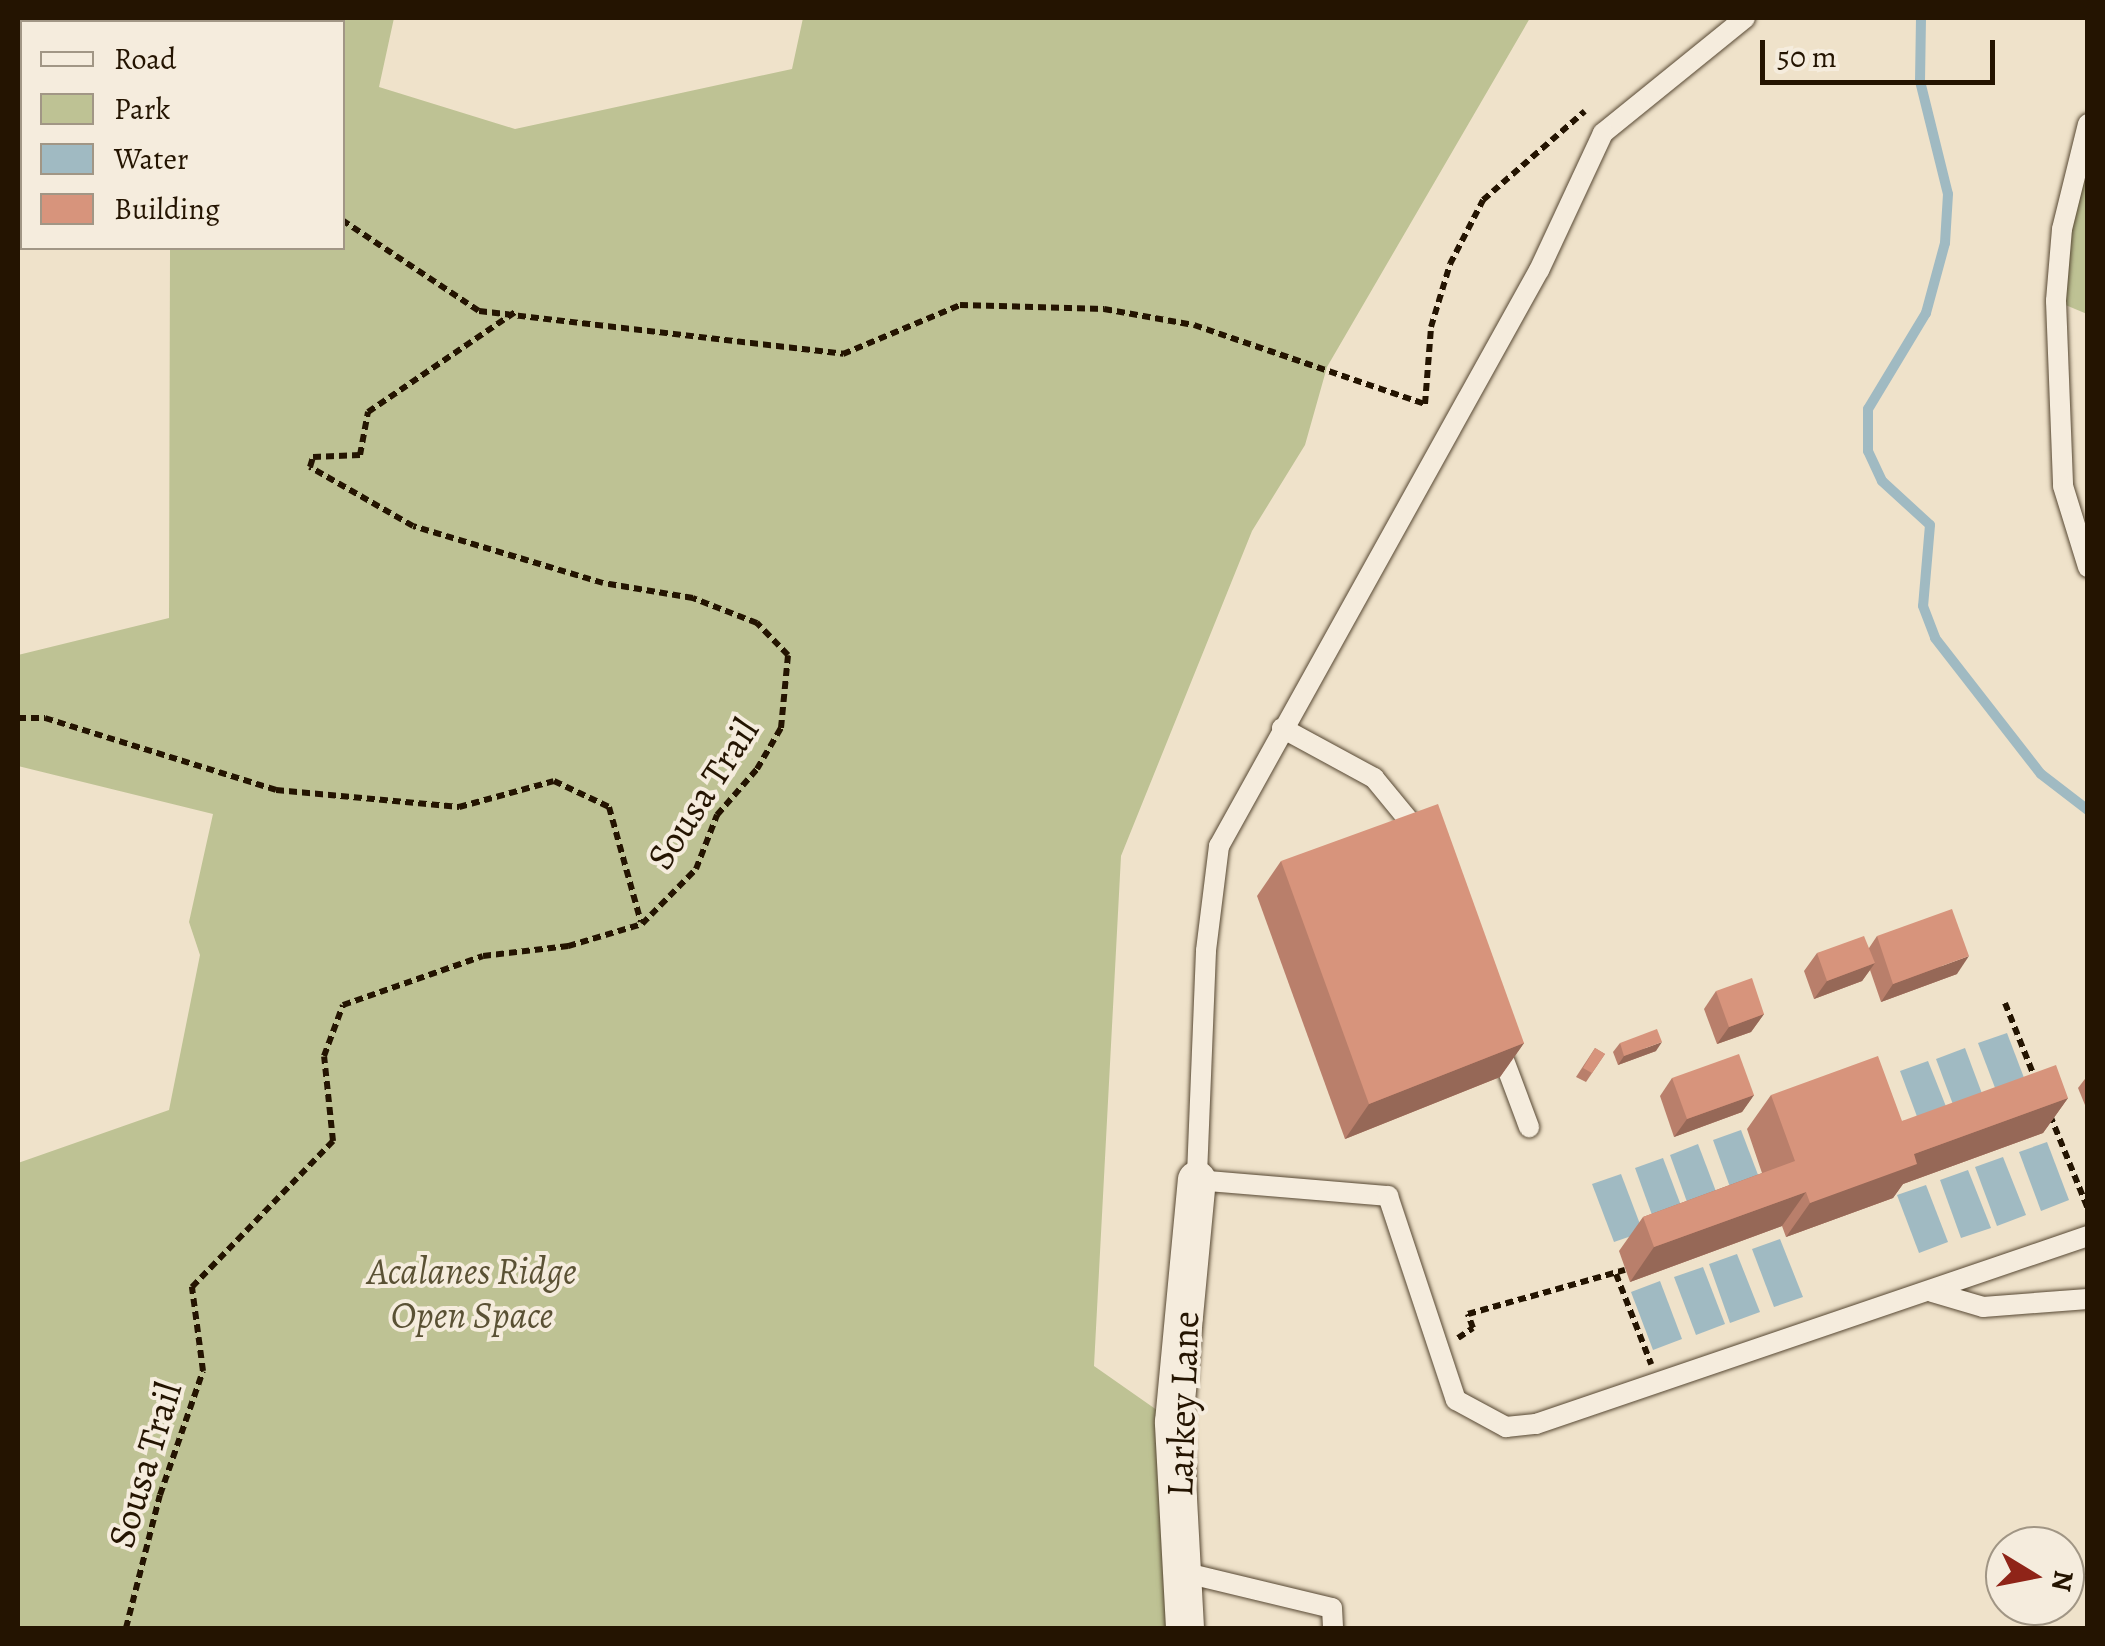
<!DOCTYPE html>
<style>
body{margin:0}
#map{position:relative;width:2105px;height:1646px;overflow:hidden;background:#efe2ca;font-family:Alegreya,serif}
div>[style]{position:absolute}
.green>*{inset:0;background:#bec294}
.water>*{inset:0;background:#a0bac2}
.stream>*{height:10px;margin:-5px;padding:0 5px;transform-origin:5px;border-radius:5px;background:#a0bac2}
.path>*{height:6px;margin-top:-3px;transform-origin:0;background:repeating-linear-gradient(90deg,#241401 0 8px,transparent 0 13px)}
.roads{filter:drop-shadow(0 0 2px #574833) drop-shadow(0 0 2px #574833)}
.lane>*{height:20px;margin:-10px;padding:0 10px;transform-origin:10px;border-radius:10px;background:#f5ecdd}
.street>*{height:38px;margin:-19px;padding:0 19px;transform-origin:19px;border-radius:19px;background:#f5ecdd}
.wall>*{inset:0;background:#b97f6b}
.shaded-wall>*{inset:0;background:#966857}
.building>*{inset:0;background:#d7947c}
span{translate:-50% -50%;white-space:nowrap;text-align:center;line-height:1.15;-webkit-text-stroke:8px #f5ecdd;paint-order:stroke}
.street-label{font-size:38px;color:#241401}
.park-label{font-size:38px;color:#5a5134;font-style:italic}
.frame{position:absolute;inset:0;border:20px solid #241401;pointer-events:none}
.legend{position:absolute;left:20px;top:20px;width:325px;height:230px;box-sizing:border-box;background:#f5ecdd;border:2px solid #a19685;margin:0;padding:12px 18px;list-style:none;font-size:30px;color:#241401}
.legend li{display:flex;align-items:center;gap:20px;height:50px}
.legend b{width:50px;border:2px solid #a19685}
.north{position:absolute;left:1985px;top:1526px;width:100px;height:100px;box-sizing:border-box;background:#f5ecdd;border:2px solid #a19685;border-radius:50%;rotate:100deg;font-size:28px;font-weight:700;line-height:40px;text-align:center;color:#241401}
.north::after{content:'';display:block;margin:auto;width:35px;height:45px;background:#8f2418;clip-path:polygon(50% 0,100% 100%,50% 72%,0 100%)}
.scale{position:absolute;left:1760px;top:40px;width:235px;height:45px;box-sizing:border-box;border:5px solid #241401;border-top:0;padding-left:12px;font-size:30px;line-height:35px;white-space:nowrap;color:#241401;-webkit-text-stroke:8px #f5ecdd;paint-order:stroke}
</style>
<div id="map">
<div class="green">
<div style="clip-path:polygon(128px 18px,394px 18px,379px 87px,515px 129px,792px 69px,803px 18px,1530px 18px,1327px 367px,1305px 445px,1252px 531px,1121px 856px,1094px 1366px,1174px 1422px,1185px 1628px,18px 1628px,18px 1163px,169px 1110px,200px 955px,189px 922px,213px 814px,18px 766px,18px 655px,169px 618px,170px 248px,342px 248px,342px 22px)"></div>
<div style="clip-path:polygon(2087px 124px,2087px 314px,2056px 301px)"></div>
</div>
<div class="water">
<div style="clip-path:polygon(2007px 1033px,2029px 1091px,2000px 1101px,1978px 1043px)"></div>
<div style="clip-path:polygon(1965px 1048px,1987px 1107px,1958px 1118px,1936px 1059px)"></div>
<div style="clip-path:polygon(1928px 1061px,1951px 1119px,1922px 1130px,1900px 1071px)"></div>
<div style="clip-path:polygon(1741px 1130px,1763px 1188px,1734px 1198px,1713px 1140px)"></div>
<div style="clip-path:polygon(2047px 1142px,2069px 1200px,2041px 1211px,2019px 1152px)"></div>
<div style="clip-path:polygon(1698px 1144px,1720px 1202px,1691px 1213px,1670px 1155px)"></div>
<div style="clip-path:polygon(2003px 1157px,2026px 1215px,1997px 1226px,1975px 1167px)"></div>
<div style="clip-path:polygon(1663px 1158px,1685px 1216px,1656px 1226px,1635px 1168px)"></div>
<div style="clip-path:polygon(1968px 1170px,1991px 1228px,1961px 1238px,1940px 1180px)"></div>
<div style="clip-path:polygon(1621px 1174px,1643px 1232px,1614px 1242px,1592px 1184px)"></div>
<div style="clip-path:polygon(1926px 1185px,1948px 1242px,1919px 1253px,1897px 1195px)"></div>
<div style="clip-path:polygon(1780px 1239px,1803px 1297px,1774px 1307px,1752px 1249px)"></div>
<div style="clip-path:polygon(1737px 1254px,1760px 1312px,1730px 1323px,1709px 1264px)"></div>
<div style="clip-path:polygon(1703px 1267px,1725px 1324px,1696px 1335px,1674px 1277px)"></div>
<div style="clip-path:polygon(1660px 1281px,1682px 1339px,1653px 1350px,1631px 1292px)"></div>
</div>
<div class="stream">
<div style="left:1921px;top:18px;width:63px;rotate:90.9deg"></div>
<div style="left:1920px;top:81px;width:116px;rotate:76.1deg"></div>
<div style="left:1948px;top:194px;width:49px;rotate:93.5deg"></div>
<div style="left:1945px;top:243px;width:73px;rotate:105.2deg"></div>
<div style="left:1926px;top:313px;width:112px;rotate:121.1deg"></div>
<div style="left:1868px;top:409px;width:42px;rotate:90deg"></div>
<div style="left:1868px;top:451px;width:33px;rotate:65deg"></div>
<div style="left:1882px;top:481px;width:65px;rotate:42.5deg"></div>
<div style="left:1930px;top:525px;width:81px;rotate:94.9deg"></div>
<div style="left:1923px;top:606px;width:34px;rotate:69deg"></div>
<div style="left:1935px;top:638px;width:172px;rotate:52.1deg"></div>
<div style="left:2041px;top:774px;width:59px;rotate:37.5deg"></div>
</div>
<div class="path">
<div style="left:290px;top:22px;width:4px;rotate:-90deg"></div>
<div style="left:342px;top:220px;width:164px;rotate:33.6deg"></div>
<div style="left:479px;top:311px;width:367px;rotate:6.7deg"></div>
<div style="left:843px;top:354px;width:127px;rotate:-22.7deg"></div>
<div style="left:960px;top:305px;width:144px;rotate:1.6deg"></div>
<div style="left:1104px;top:309px;width:91px;rotate:10.1deg"></div>
<div style="left:1194px;top:325px;width:244px;rotate:18.9deg"></div>
<div style="left:1425px;top:404px;width:77px;rotate:-85.5deg"></div>
<div style="left:1431px;top:327px;width:66px;rotate:-73.2deg"></div>
<div style="left:1450px;top:264px;width:72px;rotate:-62.7deg"></div>
<div style="left:1483px;top:200px;width:135px;rotate:-41.1deg"></div>
<div style="left:18px;top:718px;width:27px"></div>
<div style="left:45px;top:718px;width:242px;rotate:17.3deg"></div>
<div style="left:276px;top:790px;width:184px;rotate:5.3deg"></div>
<div style="left:459px;top:807px;width:98px;rotate:-15.3deg"></div>
<div style="left:554px;top:781px;width:61px;rotate:25.3deg"></div>
<div style="left:609px;top:807px;width:119px;rotate:74.5deg"></div>
<div style="left:2005px;top:1003px;width:84px;rotate:68.3deg"></div>
<div style="left:2050px;top:1115px;width:101px;rotate:68deg"></div>
<div style="left:1616px;top:1274px;width:97px;rotate:68.7deg"></div>
<div style="left:1458px;top:1338px;width:18px;rotate:-34deg"></div>
<div style="left:1473px;top:1328px;width:15px;rotate:-110deg"></div>
<div style="left:1468px;top:1314px;width:163px;rotate:-15.7deg"></div>
<div style="left:126px;top:1628px;width:137px;rotate:-75.7deg"></div>
<div style="left:160px;top:1495px;width:131px;rotate:-70.9deg"></div>
<div style="left:203px;top:1371px;width:85px;rotate:-97.5deg"></div>
<div style="left:192px;top:1287px;width:203px;rotate:-46deg"></div>
<div style="left:333px;top:1141px;width:85px;rotate:-96deg"></div>
<div style="left:324px;top:1056px;width:54px;rotate:-69.6deg"></div>
<div style="left:343px;top:1005px;width:148px;rotate:-19.3deg"></div>
<div style="left:483px;top:956px;width:86px;rotate:-6.7deg"></div>
<div style="left:568px;top:946px;width:77px;rotate:-16.6deg"></div>
<div style="left:642px;top:924px;width:77px;rotate:-45.5deg"></div>
<div style="left:696px;top:869px;width:58px;rotate:-68.7deg"></div>
<div style="left:717px;top:815px;width:61px;rotate:-49deg"></div>
<div style="left:757px;top:769px;width:48px;rotate:-59.7deg"></div>
<div style="left:781px;top:728px;width:73px;rotate:-84.5deg"></div>
<div style="left:788px;top:655px;width:45px;rotate:-134.1deg"></div>
<div style="left:757px;top:623px;width:69px;rotate:-158.7deg"></div>
<div style="left:693px;top:598px;width:91px;rotate:-170.5deg"></div>
<div style="left:603px;top:583px;width:198px;rotate:-163.3deg"></div>
<div style="left:413px;top:526px;width:119px;rotate:-150.2deg"></div>
<div style="left:310px;top:467px;width:10px;rotate:-73deg"></div>
<div style="left:313px;top:457px;width:47px;rotate:-2.4deg"></div>
<div style="left:360px;top:455px;width:44px;rotate:-79.5deg"></div>
<div style="left:368px;top:412px;width:178px;rotate:-34.2deg"></div>
</div>
<div class="roads">
<div class="lane">
<div style="left:1745px;top:18px;width:183px;rotate:141deg"></div>
<div style="left:1603px;top:133px;width:151px;rotate:115deg"></div>
<div style="left:1539px;top:270px;width:659px;rotate:119.05deg"></div>
<div style="left:1219px;top:846px;width:106px;rotate:97.1deg"></div>
<div style="left:1206px;top:951px;width:229px;rotate:92.3deg"></div>
<div style="left:1197px;top:1180px;width:192px;rotate:4.8deg"></div>
<div style="left:1388px;top:1196px;width:215px;rotate:71.6deg"></div>
<div style="left:1456px;top:1400px;width:57px;rotate:28.4deg"></div>
<div style="left:1506px;top:1427px;width:30px;rotate:-6deg"></div>
<div style="left:1536px;top:1424px;width:583px;rotate:-18.81deg"></div>
<div style="left:2088px;top:124px;width:108px;rotate:103.9deg"></div>
<div style="left:2062px;top:229px;width:72px;rotate:94.8deg"></div>
<div style="left:2056px;top:301px;width:185px;rotate:87.8deg"></div>
<div style="left:2063px;top:486px;width:85px;rotate:72.8deg"></div>
<div style="left:1282px;top:728px;width:105px;rotate:28.5deg"></div>
<div style="left:1374px;top:778px;width:72px;rotate:50.6deg"></div>
<div style="left:1498px;top:1044px;width:89px;rotate:69.5deg"></div>
<div style="left:1932px;top:1292px;width:53px;rotate:16.4deg"></div>
<div style="left:1983px;top:1307px;width:105px;rotate:-4.4deg"></div>
<div style="left:1182px;top:1572px;width:154px;rotate:13.5deg"></div>
<div style="left:1332px;top:1608px;width:20px;rotate:87deg"></div>
</div>
<div class="street">
<div style="left:1185px;top:1628px;width:206px;rotate:-93.1deg"></div>
<div style="left:1174px;top:1422px;width:243px;rotate:-84.6deg"></div>
</div>
</div>
<div class="wall">
<div style="clip-path:polygon(1281px 861px,1524px 1043px,1500px 1077px,1345px 1139px,1257px 896px)"></div>
<div style="clip-path:polygon(1877px 936px,1957px 974px,1881px 1002px,1870px 970px,1862px 981px,1814px 999px,1804px 971px,1817px 953px,1869px 948px)"></div>
<div style="clip-path:polygon(1716px 991px,1764px 1014px,1751px 1032px,1717px 1044px,1704px 1009px)"></div>
<div style="clip-path:polygon(1620px 1043px,1656px 1051px,1618px 1065px,1613px 1052px)"></div>
<div style="clip-path:polygon(1595px 1048px,1605px 1054px,1586px 1082px,1576px 1077px)"></div>
<div style="clip-path:polygon(2088px 1075px,2088px 1104px,2085px 1105px,2078px 1088px)"></div>
<div style="clip-path:polygon(1672px 1078px,1754px 1095px,1742px 1112px,1674px 1137px,1660px 1096px)"></div>
<div style="clip-path:polygon(1771px 1095px,1902px 1121px,2068px 1098px,2043px 1133px,1903px 1184px,1893px 1198px,1786px 1237px,1782px 1226px,1630px 1282px,1619px 1251px,1643px 1217px,1762px 1173px,1747px 1129px)"></div>
</div>
<div class="shaded-wall">
<div style="clip-path:polygon(1969px 956px,1957px 974px,1881px 1002px,1893px 984px)"></div>
<div style="clip-path:polygon(1875px 963px,1862px 981px,1814px 999px,1827px 981px)"></div>
<div style="clip-path:polygon(1764px 1014px,1751px 1032px,1717px 1044px,1729px 1027px)"></div>
<div style="clip-path:polygon(1662px 1042px,1656px 1051px,1618px 1065px,1624px 1056px)"></div>
<div style="clip-path:polygon(1524px 1043px,1500px 1077px,1345px 1139px,1369px 1104px)"></div>
<div style="clip-path:polygon(1754px 1095px,1742px 1112px,1674px 1137px,1687px 1119px)"></div>
<div style="clip-path:polygon(2068px 1098px,2043px 1133px,1903px 1184px,1893px 1198px,1786px 1237px,1810px 1203px,1914px 1154px)"></div>
<div style="clip-path:polygon(1806px 1192px,1782px 1226px,1630px 1282px,1654px 1247px)"></div>
</div>
<div class="building">
<div style="clip-path:polygon(1438px 804px,1524px 1043px,1369px 1104px,1281px 861px)"></div>
<div style="clip-path:polygon(1952px 909px,1969px 956px,1893px 984px,1877px 936px)"></div>
<div style="clip-path:polygon(1864px 936px,1875px 963px,1827px 981px,1817px 953px)"></div>
<div style="clip-path:polygon(1752px 978px,1764px 1014px,1729px 1027px,1716px 991px)"></div>
<div style="clip-path:polygon(1657px 1029px,1662px 1042px,1624px 1056px,1620px 1043px)"></div>
<div style="clip-path:polygon(1595px 1048px,1605px 1054px,1592px 1073px,1583px 1068px)"></div>
<div style="clip-path:polygon(1739px 1054px,1754px 1095px,1687px 1119px,1672px 1078px)"></div>
<div style="clip-path:polygon(1878px 1056px,1902px 1121px,2056px 1065px,2068px 1098px,1914px 1154px,1917px 1164px,1810px 1203px,1806px 1192px,1654px 1247px,1643px 1217px,1795px 1161px,1771px 1095px)"></div>
</div>
<div class="street-label">
<span style="left:703px;top:794px;rotate:-57deg">Sousa Trail</span>
<span style="left:1183px;top:1404px;rotate:-88deg">Larkey Lane</span>
<span style="left:145px;top:1465px;rotate:-73deg">Sousa Trail</span>
</div>
<div class="park-label">
<span style="left:472px;top:1294px">Acalanes Ridge<br>Open Space</span>
</div>
<div class="frame"></div>
<ul class="legend">
<li><b style="height:12px;background:#f5ecdd"></b>Road</li>
<li><b style="height:28px;background:#bec294"></b>Park</li>
<li><b style="height:28px;background:#a0bac2"></b>Water</li>
<li><b style="height:28px;background:#d7947c"></b>Building</li>
</ul>
<div class="north">N</div>
<div class="scale">50 m</div>
</div>
